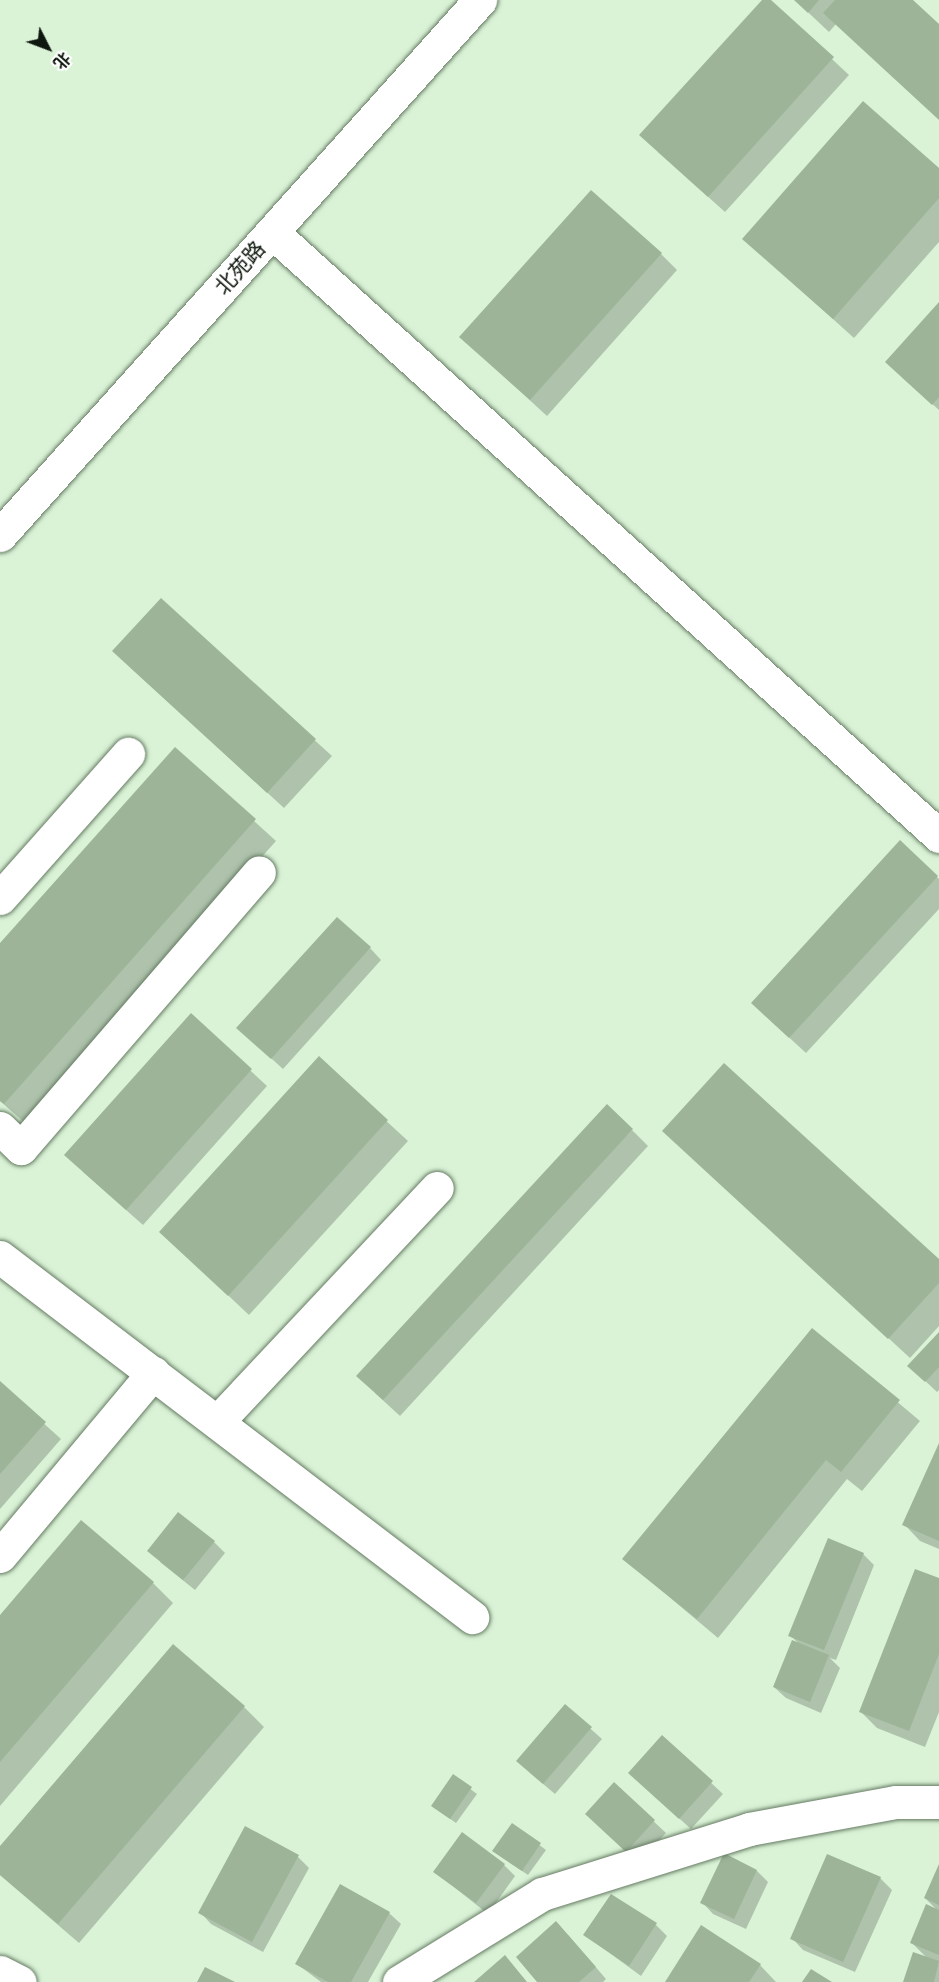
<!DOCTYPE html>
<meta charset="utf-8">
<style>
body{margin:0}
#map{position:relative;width:939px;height:1982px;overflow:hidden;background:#daf3d7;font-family:"Source Sans 3","Noto Sans SC",sans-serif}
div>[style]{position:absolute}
.shadow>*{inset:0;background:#0003}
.building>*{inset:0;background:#9db499}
.roads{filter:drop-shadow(0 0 2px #657b62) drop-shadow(0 0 2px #657b62)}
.minor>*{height:33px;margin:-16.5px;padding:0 16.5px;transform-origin:16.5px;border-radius:16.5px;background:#fff}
span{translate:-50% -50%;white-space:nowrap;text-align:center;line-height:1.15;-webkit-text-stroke:6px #fff;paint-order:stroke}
.street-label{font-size:21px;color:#0f180e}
.north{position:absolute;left:18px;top:18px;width:60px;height:60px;-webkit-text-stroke:4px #fff;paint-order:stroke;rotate:132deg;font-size:16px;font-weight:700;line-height:24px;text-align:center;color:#0f180e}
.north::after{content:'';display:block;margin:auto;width:21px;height:27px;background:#0f180e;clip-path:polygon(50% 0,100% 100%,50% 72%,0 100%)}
</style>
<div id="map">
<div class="shadow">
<div style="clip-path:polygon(764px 0,769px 0,849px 75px,725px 212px,658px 152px)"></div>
<div style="clip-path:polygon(795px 0,911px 0,939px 26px,939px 119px,836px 24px,829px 32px)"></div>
<div style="clip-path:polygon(939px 170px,939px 242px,854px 338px,744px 239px)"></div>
<div style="clip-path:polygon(661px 254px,677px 270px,547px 416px,461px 337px)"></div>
<div style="clip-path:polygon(939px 304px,939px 410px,903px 378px)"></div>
<div style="clip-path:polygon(161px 600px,332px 756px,284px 808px,131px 668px)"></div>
<div style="clip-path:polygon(175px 749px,276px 841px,25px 1123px,0 1101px,0 946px)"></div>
<div style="clip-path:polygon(900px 843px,939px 879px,939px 909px,806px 1053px,769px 1019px)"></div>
<div style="clip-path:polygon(370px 948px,381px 960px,283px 1069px,250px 1039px)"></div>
<div style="clip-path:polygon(191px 1016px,267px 1086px,143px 1225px,82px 1171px)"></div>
<div style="clip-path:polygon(319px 1059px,408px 1141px,249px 1315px,161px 1232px)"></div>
<div style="clip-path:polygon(632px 1130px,648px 1146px,400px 1416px,375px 1393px)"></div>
<div style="clip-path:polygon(664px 1131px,939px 1261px,939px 1326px,910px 1358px)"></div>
<div style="clip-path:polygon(812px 1330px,920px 1421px,862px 1491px,847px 1479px,718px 1638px,624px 1559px)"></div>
<div style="clip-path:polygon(939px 1334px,939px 1390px,937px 1392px,921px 1377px)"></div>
<div style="clip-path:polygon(0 1384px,61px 1439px,0 1509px)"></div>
<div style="clip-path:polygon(939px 1447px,939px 1549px,920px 1541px,904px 1524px)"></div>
<div style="clip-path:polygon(214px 1542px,225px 1553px,195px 1590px,160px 1562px)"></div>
<div style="clip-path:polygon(863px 1554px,874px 1565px,836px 1660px,830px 1658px,840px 1668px,821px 1713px,786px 1698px,774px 1687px,799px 1644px,790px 1635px)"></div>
<div style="clip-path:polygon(939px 1579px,939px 1712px,925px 1747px,877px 1728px,861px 1712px)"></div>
<div style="clip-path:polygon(153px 1583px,173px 1603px,0 1806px,0 1617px)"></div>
<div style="clip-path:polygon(565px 1706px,602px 1739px,555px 1794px,529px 1772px)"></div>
<div style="clip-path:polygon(244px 1707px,264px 1727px,79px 1943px,0 1875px,0 1848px)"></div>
<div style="clip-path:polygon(662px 1737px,723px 1794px,691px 1829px,641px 1784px)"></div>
<div style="clip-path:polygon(453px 1776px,477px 1794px,456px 1823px,439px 1811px)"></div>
<div style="clip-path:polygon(614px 1784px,666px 1833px,638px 1863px,598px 1825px)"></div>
<div style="clip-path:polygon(513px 1825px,546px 1850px,528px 1875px,500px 1856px)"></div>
<div style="clip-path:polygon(246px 1828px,298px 1857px,309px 1868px,263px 1952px,211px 1924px,200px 1912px)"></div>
<div style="clip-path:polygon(725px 1855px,757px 1871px,768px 1882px,746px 1929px,713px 1914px,702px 1902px)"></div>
<div style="clip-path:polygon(504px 1865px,515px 1876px,488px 1914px,435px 1872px)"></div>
<div style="clip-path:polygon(939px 1868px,939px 1982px,904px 1982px,927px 1958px,912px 1943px,938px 1911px,925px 1898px)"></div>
<div style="clip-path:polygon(880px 1878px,892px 1890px,855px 1972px,803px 1950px,792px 1938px)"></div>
<div style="clip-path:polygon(389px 1913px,401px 1924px,368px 1982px,321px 1982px,297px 1964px)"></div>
<div style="clip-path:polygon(656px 1925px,667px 1936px,641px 1976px,585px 1935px)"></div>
<div style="clip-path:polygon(568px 1935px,606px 1979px,603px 1982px,539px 1982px)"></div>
<div style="clip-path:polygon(760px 1965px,776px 1982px,666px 1982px)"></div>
</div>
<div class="building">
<div style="clip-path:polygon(762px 0,771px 0,834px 57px,708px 197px,639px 135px)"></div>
<div style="clip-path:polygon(794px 0,819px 0,808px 13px)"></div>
<div style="clip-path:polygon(835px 0,913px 0,939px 24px,939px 120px,823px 13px)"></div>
<div style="clip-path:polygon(863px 101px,939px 168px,939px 198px,833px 319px,742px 239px)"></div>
<div style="clip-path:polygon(591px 190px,662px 253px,530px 400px,459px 337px)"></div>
<div style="clip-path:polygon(939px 302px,939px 397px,932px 405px,885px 362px)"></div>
<div style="clip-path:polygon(161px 598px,316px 739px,267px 793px,112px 651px)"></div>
<div style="clip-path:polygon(175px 747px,256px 819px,4px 1104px,0 1101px,0 943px)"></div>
<div style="clip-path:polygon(900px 840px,938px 876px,789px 1038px,751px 1003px)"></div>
<div style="clip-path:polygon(337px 917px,371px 947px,271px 1059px,236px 1028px)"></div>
<div style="clip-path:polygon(191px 1013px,252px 1069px,126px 1210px,64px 1155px)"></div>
<div style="clip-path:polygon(319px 1056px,388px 1120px,228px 1296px,159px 1232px)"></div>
<div style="clip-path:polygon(724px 1063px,939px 1259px,939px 1283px,888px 1339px,662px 1131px)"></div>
<div style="clip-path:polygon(607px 1104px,633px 1129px,383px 1400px,356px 1376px)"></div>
<div style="clip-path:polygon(812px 1328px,900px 1400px,841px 1472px,826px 1460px,697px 1619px,622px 1559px)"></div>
<div style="clip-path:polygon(939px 1332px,939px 1367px,925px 1382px,907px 1366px)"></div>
<div style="clip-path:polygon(0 1381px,46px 1422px,0 1474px)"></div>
<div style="clip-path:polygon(939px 1443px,939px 1541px,902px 1525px)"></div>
<div style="clip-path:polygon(178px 1512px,215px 1541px,183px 1580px,147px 1551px)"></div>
<div style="clip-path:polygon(81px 1520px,154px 1582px,0 1762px,0 1615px)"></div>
<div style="clip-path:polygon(828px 1538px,864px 1553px,824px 1650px,788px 1636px)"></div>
<div style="clip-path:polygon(915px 1569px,939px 1578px,939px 1654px,909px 1731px,859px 1712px)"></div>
<div style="clip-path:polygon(792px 1640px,829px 1655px,810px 1702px,773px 1687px)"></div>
<div style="clip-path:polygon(173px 1644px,245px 1706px,58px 1924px,0 1875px,0 1846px)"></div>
<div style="clip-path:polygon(565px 1704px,592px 1727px,543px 1784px,516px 1761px)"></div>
<div style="clip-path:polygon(662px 1735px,713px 1781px,679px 1819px,628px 1773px)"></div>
<div style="clip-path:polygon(453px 1774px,472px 1787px,450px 1819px,431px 1806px)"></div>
<div style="clip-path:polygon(614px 1782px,655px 1820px,626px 1852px,585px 1814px)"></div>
<div style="clip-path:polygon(512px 1823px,541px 1843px,522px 1871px,492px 1851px)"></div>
<div style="clip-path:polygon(245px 1826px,299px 1855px,252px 1942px,198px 1913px)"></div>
<div style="clip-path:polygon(462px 1832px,505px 1864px,476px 1903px,433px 1872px)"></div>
<div style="clip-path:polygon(724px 1853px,757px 1870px,734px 1919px,700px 1903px)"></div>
<div style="clip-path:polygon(827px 1854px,881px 1877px,843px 1962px,790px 1939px)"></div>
<div style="clip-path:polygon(939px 1864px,939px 1905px,924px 1898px)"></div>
<div style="clip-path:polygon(340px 1884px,390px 1912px,351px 1982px,328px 1982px,295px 1964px)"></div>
<div style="clip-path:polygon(611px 1894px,657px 1923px,629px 1966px,583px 1935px)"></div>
<div style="clip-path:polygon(926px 1904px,939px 1910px,939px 1955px,910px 1943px)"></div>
<div style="clip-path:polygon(556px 1921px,596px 1967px,579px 1982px,537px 1982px,516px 1957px)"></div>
<div style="clip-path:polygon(701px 1925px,761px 1964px,749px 1982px,665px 1982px)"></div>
<div style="clip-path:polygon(913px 1952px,939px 1961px,934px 1982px,903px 1982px)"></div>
<div style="clip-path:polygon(505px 1955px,527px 1982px,474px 1982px)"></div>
<div style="clip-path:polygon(205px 1967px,235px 1982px,197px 1982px)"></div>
<div style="clip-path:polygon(811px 1969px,832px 1982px,802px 1982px)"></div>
</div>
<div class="roads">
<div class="minor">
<div style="left:272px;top:232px;width:900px;rotate:42.16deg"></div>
<div style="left:0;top:535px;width:719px;rotate:-48.1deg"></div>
<div style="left:0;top:898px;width:193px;rotate:-48.4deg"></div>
<div style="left:0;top:1128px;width:29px;rotate:44deg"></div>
<div style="left:21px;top:1148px;width:364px;rotate:-49.2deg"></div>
<div style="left:0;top:1257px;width:594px;rotate:37.33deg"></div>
<div style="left:217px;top:1422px;width:321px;rotate:-46.8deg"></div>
<div style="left:0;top:1556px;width:239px;rotate:-50.1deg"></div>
<div style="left:0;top:1972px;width:22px;rotate:27deg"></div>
<div style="left:399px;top:1982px;width:168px;rotate:-31.6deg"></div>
<div style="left:542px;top:1894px;width:217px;rotate:-17.4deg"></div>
<div style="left:749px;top:1829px;width:149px;rotate:-10.4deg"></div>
<div style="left:896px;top:1802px;width:43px"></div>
</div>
</div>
<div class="street-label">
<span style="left:240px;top:268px;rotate:-48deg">北苑路</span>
</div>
<div class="north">北</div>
</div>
